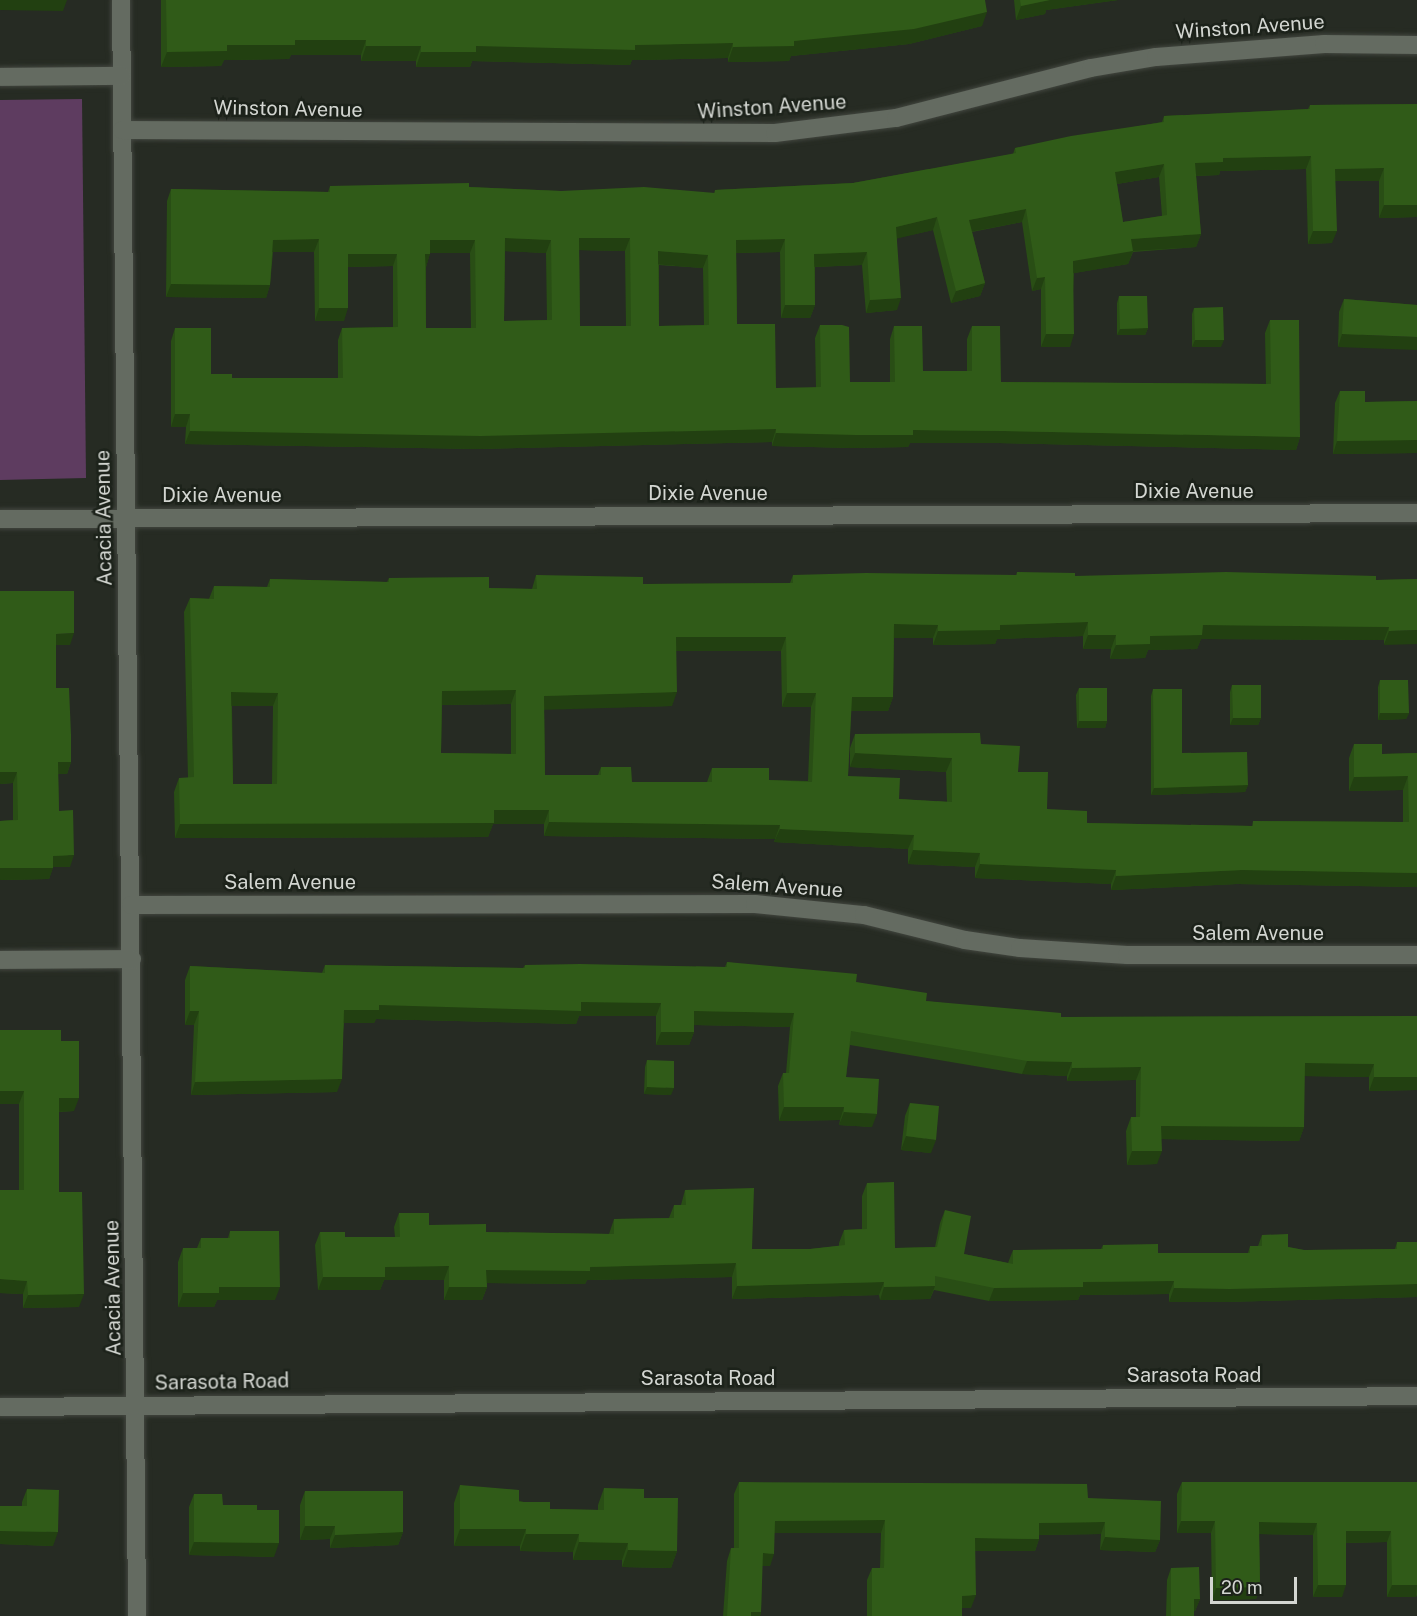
<!DOCTYPE html>
<style>
body{margin:0}
#map{position:relative;width:1417px;height:1616px;overflow:hidden;background:#262b23;font-family:"Public Sans",sans-serif}
div>[style]{position:absolute}
.green>*{inset:0;background:#5e3c60}
.roads{filter:drop-shadow(0 0 2px #42463f) drop-shadow(0 0 2px #42463f)}
.street>*{height:18px;margin:-9px;padding:0 9px;transform-origin:9px;border-radius:9px;background:#646b61}
.wall>*{inset:0;background:#294e15}
.shaded-wall>*{inset:0;background:#224011}
.building>*{inset:0;background:#305b18}
span{translate:-50% -50%;white-space:nowrap;text-align:center;line-height:1.15;-webkit-text-stroke:5px #1c221a;paint-order:stroke}
.street-label{font-size:20px;color:#d3d6d1}
.scale{position:absolute;left:1210px;top:1577px;width:87px;height:27px;box-sizing:border-box;border:3px solid #d3d6d1;border-top:0;padding-left:8px;font-size:18px;line-height:21px;white-space:nowrap;color:#d3d6d1;-webkit-text-stroke:4px #1c221a;paint-order:stroke}
</style>
<div id="map">
<div class="green">
<div style="clip-path:polygon(82px 99px,86px 478px,0 480px,0 100px)"></div>
</div>
<div class="roads">
<div class="street">
<div style="left:121px;top:0;width:1616px;rotate:89.43deg"></div>
<div style="left:0;top:77px;width:122px;rotate:-0.5deg"></div>
<div style="left:122px;top:130px;width:653px;rotate:0.26deg"></div>
<div style="left:775px;top:133px;width:122px;rotate:-7.1deg"></div>
<div style="left:896px;top:118px;width:201px;rotate:-14.4deg"></div>
<div style="left:1091px;top:68px;width:66px;rotate:-9.6deg"></div>
<div style="left:1156px;top:57px;width:169px;rotate:-4.4deg"></div>
<div style="left:1324px;top:44px;width:93px;rotate:0.6deg"></div>
<div style="left:0;top:519px;width:1417px;rotate:-0.24deg"></div>
<div style="left:131px;top:905px;width:624px;rotate:-0.09deg"></div>
<div style="left:755px;top:904px;width:110px;rotate:5.8deg"></div>
<div style="left:864px;top:915px;width:104px;rotate:13.9deg"></div>
<div style="left:965px;top:940px;width:56px;rotate:8.3deg"></div>
<div style="left:1020px;top:948px;width:107px;rotate:3.7deg"></div>
<div style="left:1127px;top:955px;width:290px"></div>
<div style="left:0;top:960px;width:132px;rotate:-0.4deg"></div>
<div style="left:0;top:1407px;width:1417px;rotate:-0.44deg"></div>
</div>
</div>
<div class="wall">
<div style="clip-path:polygon(161px 0,985px 0,982px 26px,909px 44px,791px 56px,789px 61px,728px 62px,728px 58px,632px 60px,630px 65px,472px 61px,470px 67px,416px 67px,416px 61px,361px 61px,361px 55px,291px 55px,289px 59px,224px 60px,221px 66px,161px 67px)"></div>
<div style="clip-path:polygon(1014px 0,1118px 0,1046px 10px,1045px 14px,1016px 20px)"></div>
<div style="clip-path:polygon(evenodd,1417px 104px,1417px 217px,1379px 218px,1379px 181px,1335px 181px,1332px 243px,1308px 244px,1306px 169px,1220px 171px,1219px 175px,1196px 176px,1201px 234px,1196px 247px,1133px 252px,1128px 264px,1074px 273px,1070px 347px,1041px 347px,1041px 289px,1032px 291px,1022px 222px,972px 232px,985px 283px,980px 296px,951px 303px,933px 230px,897px 238px,897px 310px,866px 313px,862px 265px,815px 267px,815px 305px,810px 318px,781px 318px,780px 252px,736px 253px,737px 324px,776px 388px,816px 388px,815px 338px,820px 325px,850px 382px,890px 382px,890px 339px,894px 326px,923px 371px,967px 371px,967px 339px,972px 326px,1001px 382px,1266px 384px,1265px 333px,1270px 320px,1300px 437px,1296px 450px,998px 443px,910px 443px,908px 447px,851px 448px,772px 446px,772px 442px,477px 449px,185px 444px,186px 427px,171px 427px,171px 341px,175px 328px,211px 374px,232px 378px,338px 378px,338px 340px,342px 328px,393px 327px,393px 266px,348px 267px,344px 321px,315px 321px,314px 252px,273px 252px,270px 285px,266px 298px,166px 297px,167px 201px,171px 189px,328px 192px,330px 186px,469px 187px,561px 191px,714px 193px,715px 190px,853px 183px,1013px 154px,1015px 148px,1162px 122px,1164px 116px,1308px 109px,1310px 105px,1417px 104px,1159px 177px,1162px 216px,1123px 222px,1117px 184px,1159px 177px,1417px 104px,579px 250px,625px 251px,626px 326px,580px 326px,579px 250px,1417px 104px,505px 251px,546px 253px,547px 320px,504px 321px,505px 251px,1417px 104px,430px 253px,470px 253px,471px 328px,426px 328px,426px 267px,430px 253px,1417px 104px,659px 265px,703px 268px,704px 325px,659px 326px,659px 265px)"></div>
<div style="clip-path:polygon(1119px 296px,1148px 328px,1145px 335px,1117px 335px,1117px 303px)"></div>
<div style="clip-path:polygon(1344px 299px,1417px 305px,1338px 347px,1339px 312px)"></div>
<div style="clip-path:polygon(1194px 308px,1221px 347px,1192px 347px,1192px 314px)"></div>
<div style="clip-path:polygon(1340px 391px,1365px 402px,1417px 401px,1417px 453px,1333px 454px,1335px 403px)"></div>
<div style="clip-path:polygon(evenodd,1017px 572px,1075px 576px,1376px 580px,1417px 579px,1384px 645px,1384px 640px,1201px 639px,1197px 649px,1148px 650px,1145px 658px,1110px 659px,1111px 649px,1083px 649px,1083px 636px,997px 639px,995px 644px,933px 645px,933px 638px,894px 638px,893px 697px,888px 711px,851px 711px,848px 776px,899px 799px,947px 802px,946px 772px,850px 767px,850px 748px,855px 734px,981px 744px,1018px 772px,1047px 809px,1087px 823px,1252px 826px,1253px 821px,1403px 822px,1403px 790px,1349px 791px,1349px 758px,1354px 744px,1382px 754px,1417px 753px,1417px 887px,1237px 884px,1111px 890px,1111px 884px,975px 878px,975px 867px,908px 864px,908px 849px,774px 842px,775px 839px,544px 836px,544px 824px,493px 824px,488px 837px,175px 838px,174px 792px,179px 778px,188px 778px,184px 612px,190px 598px,209px 599px,214px 586px,267px 587px,270px 579px,387px 582px,389px 578px,489px 588px,532px 589px,536px 575px,643px 584px,790px 583px,793px 575px,1016px 575px,1017px 572px,676px 651px,781px 651px,782px 707px,811px 707px,808px 781px,769px 780px,712px 768px,707px 782px,632px 782px,601px 767px,598px 775px,545px 775px,544px 709px,672px 706px,676px 651px,1017px 572px,511px 704px,511px 754px,441px 753px,442px 705px,511px 704px,1017px 572px,232px 706px,273px 706px,272px 784px,233px 784px,232px 706px)"></div>
<div style="clip-path:polygon(0 591px,70px 645px,56px 645px,56px 688px,71px 762px,67px 774px,58px 774px,59px 811px,70px 867px,53px 867px,49px 879px,0 880px,0 821px,13px 820px,13px 783px,0 784px)"></div>
<div style="clip-path:polygon(1380px 680px,1409px 713px,1406px 719px,1378px 720px,1378px 687px)"></div>
<div style="clip-path:polygon(1232px 685px,1261px 718px,1258px 725px,1230px 725px,1230px 692px)"></div>
<div style="clip-path:polygon(1079px 688px,1107px 721px,1105px 728px,1077px 728px,1076px 695px)"></div>
<div style="clip-path:polygon(1153px 689px,1182px 753px,1248px 785px,1245px 792px,1151px 795px,1151px 696px)"></div>
<div style="clip-path:polygon(727px 962px,856px 982px,926px 1001px,1061px 1017px,1417px 1016px,1417px 1090px,1369px 1091px,1369px 1077px,1304px 1076px,1304px 1127px,1299px 1141px,1161px 1139px,1157px 1164px,1127px 1165px,1126px 1131px,1131px 1117px,1136px 1117px,1136px 1080px,1067px 1081px,1067px 1076px,1022px 1074px,850px 1045px,846px 1077px,872px 1127px,839px 1125px,840px 1120px,779px 1121px,778px 1086px,783px 1073px,786px 1073px,790px 1027px,694px 1025px,694px 1032px,689px 1045px,656px 1045px,656px 1016px,579px 1016px,576px 1024px,376px 1019px,374px 1023px,344px 1023px,337px 1092px,191px 1095px,194px 1025px,185px 1025px,185px 980px,190px 966px,322px 973px,325px 965px,523px 968px,525px 965px,725px 967px)"></div>
<div style="clip-path:polygon(61px 1041px,74px 1111px,59px 1112px,59px 1192px,79px 1307px,23px 1308px,23px 1294px,0 1293px,0 1190px,19px 1190px,19px 1104px,0 1104px)"></div>
<div style="clip-path:polygon(647px 1060px,671px 1095px,644px 1094px,645px 1067px)"></div>
<div style="clip-path:polygon(910px 1103px,931px 1153px,901px 1150px,905px 1116px)"></div>
<div style="clip-path:polygon(867px 1183px,895px 1248px,935px 1247px,940px 1223px,945px 1210px,964px 1254px,1008px 1263px,1013px 1250px,1101px 1249px,1103px 1245px,1158px 1253px,1248px 1253px,1250px 1246px,1258px 1246px,1262px 1235px,1288px 1247px,1304px 1250px,1395px 1249px,1397px 1242px,1417px 1242px,1417px 1297px,1225px 1302px,1169px 1302px,1169px 1294px,1080px 1295px,1078px 1300px,989px 1301px,934px 1290px,930px 1299px,880px 1300px,879px 1295px,732px 1299px,732px 1277px,587px 1280px,585px 1284px,487px 1283px,487px 1287px,482px 1300px,444px 1300px,444px 1280px,384px 1280px,380px 1290px,318px 1290px,315px 1245px,320px 1232px,345px 1237px,395px 1237px,394px 1227px,399px 1213px,429px 1225px,486px 1232px,609px 1234px,614px 1219px,669px 1218px,674px 1205px,681px 1205px,685px 1190px,752px 1249px,810px 1249px,839px 1246px,839px 1243px,844px 1230px,862px 1229px,862px 1196px)"></div>
<div style="clip-path:polygon(230px 1231px,275px 1300px,217px 1300px,214px 1307px,178px 1307px,178px 1262px,183px 1248px,197px 1248px,201px 1238px,228px 1238px)"></div>
<div style="clip-path:polygon(739px 1482px,1088px 1498px,1160px 1540px,1155px 1552px,1100px 1550px,1101px 1534px,1039px 1535px,1039px 1539px,1035px 1551px,975px 1551px,971px 1608px,962px 1608px,962px 1616px,867px 1616px,867px 1580px,872px 1568px,880px 1568px,881px 1533px,774px 1533px,770px 1566px,762px 1566px,761px 1612px,760px 1616px,723px 1616px,727px 1561px,731px 1548px,734px 1548px,734px 1494px)"></div>
<div style="clip-path:polygon(1182px 1482px,1417px 1482px,1417px 1595px,1416px 1597px,1387px 1597px,1387px 1542px,1346px 1543px,1342px 1597px,1313px 1597px,1313px 1535px,1259px 1534px,1260px 1587px,1256px 1599px,1212px 1600px,1211px 1533px,1177px 1533px,1177px 1494px)"></div>
<div style="clip-path:polygon(460px 1485px,550px 1509px,598px 1510px,598px 1505px,604px 1488px,644px 1498px,677px 1551px,671px 1568px,622px 1567px,622px 1560px,573px 1560px,573px 1552px,520px 1551px,520px 1546px,454px 1546px,454px 1503px)"></div>
<div style="clip-path:polygon(27px 1489px,53px 1546px,0 1544px,0 1506px,22px 1506px,22px 1502px)"></div>
<div style="clip-path:polygon(305px 1491px,403px 1532px,398px 1545px,330px 1548px,330px 1539px,300px 1540px,300px 1505px)"></div>
<div style="clip-path:polygon(194px 1494px,223px 1505px,257px 1510px,274px 1557px,189px 1555px,189px 1507px)"></div>
<div style="clip-path:polygon(1171px 1568px,1200px 1599px,1195px 1611px,1194px 1611px,1194px 1616px,1166px 1616px,1167px 1580px)"></div>
</div>
<div class="shaded-wall">
<div style="clip-path:polygon(0 0,67px 0,63px 11px,0 10px)"></div>
<div style="clip-path:polygon(1048px 0,1118px 0,1046px 10px,1045px 14px,1016px 20px,1021px 6px)"></div>
<div style="clip-path:polygon(987px 12px,982px 26px,909px 44px,791px 56px,789px 61px,728px 62px,733px 47px,794px 41px)"></div>
<div style="clip-path:polygon(295px 40px,366px 40px,361px 55px,291px 55px,289px 59px,224px 60px,221px 66px,161px 67px,167px 52px,227px 45px)"></div>
<div style="clip-path:polygon(733px 43px,728px 58px,632px 60px,630px 65px,472px 61px,470px 67px,416px 67px,421px 52px,476px 46px,635px 45px)"></div>
<div style="clip-path:polygon(366px 46px,421px 46px,416px 61px,361px 61px)"></div>
<div style="clip-path:polygon(1311px 156px,1306px 169px,1220px 171px,1219px 175px,1190px 176px,1195px 163px,1223px 158px)"></div>
<div style="clip-path:polygon(1164px 164px,1159px 177px,1110px 185px,1115px 172px)"></div>
<div style="clip-path:polygon(1384px 168px,1379px 181px,1330px 181px,1335px 169px)"></div>
<div style="clip-path:polygon(1384px 205px,1417px 205px,1417px 217px,1379px 218px)"></div>
<div style="clip-path:polygon(1026px 209px,1022px 222px,964px 233px,969px 220px)"></div>
<div style="clip-path:polygon(937px 217px,933px 230px,891px 240px,896px 227px)"></div>
<div style="clip-path:polygon(1313px 231px,1337px 231px,1332px 243px,1308px 244px)"></div>
<div style="clip-path:polygon(1201px 234px,1196px 247px,1133px 251px,1128px 264px,1069px 274px,1073px 261px,1131px 239px)"></div>
<div style="clip-path:polygon(505px 238px,551px 240px,546px 253px,500px 251px)"></div>
<div style="clip-path:polygon(579px 238px,630px 238px,625px 251px,575px 250px)"></div>
<div style="clip-path:polygon(319px 239px,314px 252px,269px 252px,273px 240px)"></div>
<div style="clip-path:polygon(785px 239px,780px 252px,731px 253px,736px 240px)"></div>
<div style="clip-path:polygon(430px 240px,475px 240px,470px 253px,426px 253px)"></div>
<div style="clip-path:polygon(658px 251px,708px 255px,703px 268px,654px 264px)"></div>
<div style="clip-path:polygon(867px 252px,862px 265px,810px 267px,814px 254px)"></div>
<div style="clip-path:polygon(348px 254px,397px 254px,393px 266px,343px 267px)"></div>
<div style="clip-path:polygon(425px 254px,430px 254px,426px 267px)"></div>
<div style="clip-path:polygon(1045px 277px,1041px 289px,1032px 291px,1037px 278px)"></div>
<div style="clip-path:polygon(985px 283px,980px 296px,951px 303px,956px 291px)"></div>
<div style="clip-path:polygon(171px 284px,270px 285px,266px 298px,166px 297px)"></div>
<div style="clip-path:polygon(901px 298px,897px 310px,866px 313px,870px 300px)"></div>
<div style="clip-path:polygon(785px 305px,815px 305px,810px 318px,781px 318px)"></div>
<div style="clip-path:polygon(319px 308px,348px 308px,344px 321px,315px 321px)"></div>
<div style="clip-path:polygon(1148px 328px,1145px 335px,1117px 335px,1120px 329px)"></div>
<div style="clip-path:polygon(1046px 334px,1074px 334px,1070px 347px,1041px 347px)"></div>
<div style="clip-path:polygon(1342px 334px,1417px 337px,1417px 350px,1338px 347px)"></div>
<div style="clip-path:polygon(1195px 340px,1224px 340px,1221px 347px,1192px 347px)"></div>
<div style="clip-path:polygon(175px 414px,190px 414px,186px 427px,171px 427px)"></div>
<div style="clip-path:polygon(776px 429px,772px 442px,477px 449px,185px 444px,190px 431px)"></div>
<div style="clip-path:polygon(913px 430px,1002px 431px,1300px 437px,1296px 450px,998px 443px,910px 443px,908px 447px,851px 448px,772px 446px,776px 433px)"></div>
<div style="clip-path:polygon(1417px 440px,1417px 453px,1333px 454px,1337px 441px)"></div>
<div style="clip-path:polygon(1088px 622px,1083px 636px,997px 639px,995px 644px,933px 645px,938px 631px,1000px 625px)"></div>
<div style="clip-path:polygon(894px 624px,938px 625px,933px 638px,889px 638px)"></div>
<div style="clip-path:polygon(1203px 625px,1389px 627px,1384px 640px,1201px 639px,1197px 649px,1148px 650px,1145px 658px,1110px 659px,1116px 645px,1150px 636px)"></div>
<div style="clip-path:polygon(1417px 630px,1417px 644px,1384px 645px,1389px 631px)"></div>
<div style="clip-path:polygon(74px 633px,70px 645px,52px 645px,56px 634px)"></div>
<div style="clip-path:polygon(1088px 635px,1116px 635px,1111px 649px,1083px 649px)"></div>
<div style="clip-path:polygon(676px 637px,786px 637px,781px 651px,671px 651px)"></div>
<div style="clip-path:polygon(516px 690px,511px 704px,437px 705px,442px 691px)"></div>
<div style="clip-path:polygon(231px 692px,278px 693px,273px 706px,226px 706px)"></div>
<div style="clip-path:polygon(677px 692px,672px 706px,539px 710px,544px 696px)"></div>
<div style="clip-path:polygon(787px 693px,816px 693px,811px 707px,782px 707px)"></div>
<div style="clip-path:polygon(852px 697px,893px 697px,888px 711px,846px 711px)"></div>
<div style="clip-path:polygon(1380px 713px,1409px 713px,1406px 719px,1378px 720px)"></div>
<div style="clip-path:polygon(1233px 718px,1261px 718px,1258px 725px,1230px 725px)"></div>
<div style="clip-path:polygon(1079px 721px,1107px 721px,1105px 728px,1077px 728px)"></div>
<div style="clip-path:polygon(855px 753px,952px 758px,946px 772px,850px 767px)"></div>
<div style="clip-path:polygon(58px 762px,71px 762px,67px 774px,54px 774px)"></div>
<div style="clip-path:polygon(0 772px,17px 772px,13px 783px,0 784px)"></div>
<div style="clip-path:polygon(1408px 776px,1403px 790px,1349px 791px,1354px 777px)"></div>
<div style="clip-path:polygon(1248px 785px,1245px 792px,1151px 795px,1154px 788px)"></div>
<div style="clip-path:polygon(494px 810px,549px 810px,544px 824px,493px 824px,488px 837px,175px 838px,180px 824px)"></div>
<div style="clip-path:polygon(549px 822px,780px 825px,775px 839px,544px 836px)"></div>
<div style="clip-path:polygon(780px 829px,914px 835px,908px 849px,774px 842px)"></div>
<div style="clip-path:polygon(913px 850px,980px 853px,975px 867px,908px 864px)"></div>
<div style="clip-path:polygon(74px 855px,70px 867px,48px 867px,53px 856px)"></div>
<div style="clip-path:polygon(980px 864px,1116px 870px,1111px 884px,975px 878px)"></div>
<div style="clip-path:polygon(0 868px,53px 868px,49px 879px,0 880px)"></div>
<div style="clip-path:polygon(1242px 870px,1417px 873px,1417px 887px,1237px 884px,1111px 890px,1116px 876px)"></div>
<div style="clip-path:polygon(581px 1002px,661px 1003px,656px 1016px,579px 1016px,576px 1024px,376px 1019px,374px 1023px,339px 1023px,344px 1010px,379px 1005px)"></div>
<div style="clip-path:polygon(190px 1011px,199px 1011px,194px 1025px,185px 1025px)"></div>
<div style="clip-path:polygon(694px 1011px,794px 1013px,790px 1027px,689px 1025px)"></div>
<div style="clip-path:polygon(661px 1032px,694px 1032px,689px 1045px,656px 1045px)"></div>
<div style="clip-path:polygon(1027px 1061px,1072px 1062px,1067px 1076px,1022px 1074px)"></div>
<div style="clip-path:polygon(1305px 1063px,1374px 1064px,1369px 1077px,1300px 1076px)"></div>
<div style="clip-path:polygon(1141px 1067px,1136px 1080px,1067px 1081px,1072px 1068px)"></div>
<div style="clip-path:polygon(1374px 1077px,1417px 1077px,1417px 1090px,1369px 1091px)"></div>
<div style="clip-path:polygon(342px 1079px,337px 1092px,191px 1095px,195px 1082px)"></div>
<div style="clip-path:polygon(647px 1087px,674px 1088px,671px 1095px,644px 1094px)"></div>
<div style="clip-path:polygon(0 1091px,24px 1091px,19px 1104px,0 1104px)"></div>
<div style="clip-path:polygon(59px 1098px,79px 1098px,74px 1111px,54px 1112px)"></div>
<div style="clip-path:polygon(784px 1107px,844px 1107px,840px 1120px,779px 1121px)"></div>
<div style="clip-path:polygon(844px 1112px,877px 1114px,872px 1127px,839px 1125px)"></div>
<div style="clip-path:polygon(1161px 1126px,1304px 1127px,1299px 1141px,1156px 1139px)"></div>
<div style="clip-path:polygon(906px 1136px,936px 1140px,931px 1153px,901px 1150px)"></div>
<div style="clip-path:polygon(1132px 1151px,1162px 1151px,1157px 1164px,1127px 1165px)"></div>
<div style="clip-path:polygon(736px 1263px,732px 1277px,587px 1280px,585px 1284px,482px 1283px,486px 1270px)"></div>
<div style="clip-path:polygon(449px 1266px,444px 1280px,384px 1280px,380px 1290px,318px 1290px,323px 1277px,385px 1267px)"></div>
<div style="clip-path:polygon(0 1279px,27px 1281px,23px 1294px,0 1293px)"></div>
<div style="clip-path:polygon(1174px 1281px,1169px 1294px,1080px 1295px,1078px 1300px,989px 1301px,994px 1288px,1083px 1282px)"></div>
<div style="clip-path:polygon(884px 1282px,879px 1295px,732px 1299px,737px 1286px)"></div>
<div style="clip-path:polygon(1417px 1284px,1417px 1297px,1225px 1302px,1169px 1302px,1174px 1288px)"></div>
<div style="clip-path:polygon(935px 1286px,930px 1299px,880px 1300px,884px 1287px)"></div>
<div style="clip-path:polygon(219px 1287px,280px 1287px,275px 1300px,217px 1300px,214px 1307px,178px 1307px,183px 1293px)"></div>
<div style="clip-path:polygon(449px 1287px,487px 1287px,482px 1300px,444px 1300px)"></div>
<div style="clip-path:polygon(84px 1294px,79px 1307px,23px 1308px,28px 1295px)"></div>
<div style="clip-path:polygon(885px 1520px,881px 1533px,770px 1533px,775px 1521px)"></div>
<div style="clip-path:polygon(1181px 1521px,1215px 1521px,1211px 1533px,1177px 1533px)"></div>
<div style="clip-path:polygon(1105px 1522px,1101px 1534px,1034px 1535px,1039px 1523px)"></div>
<div style="clip-path:polygon(1259px 1522px,1317px 1523px,1313px 1535px,1255px 1534px)"></div>
<div style="clip-path:polygon(305px 1526px,335px 1526px,330px 1539px,300px 1540px)"></div>
<div style="clip-path:polygon(460px 1529px,526px 1529px,520px 1546px,454px 1546px)"></div>
<div style="clip-path:polygon(0 1531px,58px 1532px,53px 1546px,0 1544px)"></div>
<div style="clip-path:polygon(1346px 1531px,1391px 1531px,1387px 1542px,1341px 1543px)"></div>
<div style="clip-path:polygon(403px 1532px,398px 1545px,330px 1548px,335px 1535px)"></div>
<div style="clip-path:polygon(526px 1534px,579px 1534px,573px 1552px,520px 1551px)"></div>
<div style="clip-path:polygon(1105px 1537px,1160px 1540px,1155px 1552px,1100px 1550px)"></div>
<div style="clip-path:polygon(975px 1538px,1039px 1539px,1035px 1551px,970px 1551px)"></div>
<div style="clip-path:polygon(194px 1542px,279px 1543px,274px 1557px,189px 1555px)"></div>
<div style="clip-path:polygon(579px 1542px,628px 1543px,622px 1560px,573px 1560px)"></div>
<div style="clip-path:polygon(628px 1550px,677px 1551px,671px 1568px,622px 1567px)"></div>
<div style="clip-path:polygon(763px 1553px,774px 1554px,770px 1566px,758px 1566px)"></div>
<div style="clip-path:polygon(1318px 1585px,1346px 1585px,1342px 1597px,1313px 1597px)"></div>
<div style="clip-path:polygon(1392px 1585px,1417px 1585px,1416px 1597px,1387px 1597px)"></div>
<div style="clip-path:polygon(1260px 1587px,1256px 1599px,1212px 1600px,1216px 1588px)"></div>
<div style="clip-path:polygon(976px 1595px,971px 1608px,958px 1608px,962px 1596px)"></div>
<div style="clip-path:polygon(1194px 1599px,1200px 1599px,1195px 1611px,1189px 1611px)"></div>
<div style="clip-path:polygon(751px 1612px,761px 1612px,760px 1616px,750px 1616px)"></div>
</div>
<div class="building">
<div style="clip-path:polygon(166px 0,985px 0,987px 12px,914px 29px,794px 41px,794px 46px,733px 47px,733px 43px,635px 45px,635px 50px,476px 46px,476px 52px,421px 52px,421px 46px,366px 46px,366px 40px,295px 40px,295px 45px,227px 45px,227px 51px,167px 52px)"></div>
<div style="clip-path:polygon(1020px 0,1050px 0,1021px 6px)"></div>
<div style="clip-path:polygon(evenodd,1417px 104px,1417px 205px,1384px 205px,1384px 168px,1335px 169px,1337px 231px,1313px 231px,1311px 156px,1223px 158px,1223px 162px,1195px 163px,1201px 234px,1131px 239px,1133px 251px,1073px 261px,1074px 334px,1046px 334px,1045px 277px,1037px 278px,1026px 209px,969px 220px,985px 283px,956px 291px,937px 217px,896px 227px,901px 298px,870px 300px,867px 252px,814px 254px,815px 305px,785px 305px,785px 239px,736px 240px,737px 324px,775px 324px,776px 388px,821px 387px,820px 325px,842px 325px,849px 327px,850px 382px,895px 382px,894px 326px,922px 326px,923px 371px,972px 371px,972px 326px,1000px 326px,1001px 382px,1271px 384px,1270px 320px,1299px 320px,1300px 437px,1002px 431px,913px 430px,913px 435px,856px 435px,776px 433px,776px 429px,481px 436px,190px 431px,190px 414px,175px 414px,175px 328px,211px 328px,211px 374px,232px 374px,232px 378px,343px 378px,342px 328px,398px 327px,397px 254px,348px 254px,348px 308px,319px 308px,319px 239px,273px 240px,270px 285px,171px 284px,171px 189px,330px 192px,330px 186px,469px 183px,469px 187px,561px 191px,644px 187px,715px 193px,715px 190px,853px 183px,1016px 153px,1015px 148px,1071px 136px,1164px 122px,1164px 116px,1310px 109px,1310px 105px,1417px 104px,1164px 164px,1167px 215px,1123px 222px,1115px 172px,1164px 164px,1417px 104px,505px 238px,551px 240px,552px 320px,504px 321px,505px 238px,1417px 104px,579px 238px,630px 238px,631px 326px,580px 326px,579px 238px,1417px 104px,430px 240px,475px 240px,476px 328px,426px 328px,425px 254px,430px 254px,430px 240px,1417px 104px,658px 251px,708px 255px,709px 325px,659px 326px,658px 251px)"></div>
<div style="clip-path:polygon(1119px 296px,1147px 296px,1148px 328px,1120px 329px)"></div>
<div style="clip-path:polygon(1344px 299px,1417px 305px,1417px 337px,1342px 334px)"></div>
<div style="clip-path:polygon(1223px 307px,1224px 340px,1195px 340px,1194px 308px)"></div>
<div style="clip-path:polygon(1340px 391px,1365px 391px,1365px 402px,1417px 401px,1417px 440px,1337px 441px)"></div>
<div style="clip-path:polygon(evenodd,1017px 572px,1075px 573px,1075px 576px,1226px 572px,1376px 576px,1376px 580px,1417px 579px,1417px 630px,1389px 631px,1389px 627px,1203px 625px,1202px 635px,1150px 636px,1150px 644px,1116px 645px,1116px 635px,1088px 635px,1088px 622px,1000px 625px,1000px 630px,938px 631px,938px 625px,894px 624px,893px 697px,852px 697px,848px 776px,900px 778px,899px 799px,952px 802px,952px 758px,855px 753px,855px 734px,980px 733px,981px 744px,1020px 746px,1018px 772px,1048px 772px,1047px 809px,1087px 811px,1087px 823px,1253px 826px,1253px 821px,1409px 822px,1408px 776px,1354px 777px,1354px 744px,1382px 744px,1382px 754px,1417px 753px,1417px 873px,1242px 870px,1116px 876px,1116px 870px,980px 864px,980px 853px,913px 850px,914px 835px,780px 829px,780px 825px,549px 822px,549px 810px,494px 810px,494px 823px,180px 824px,179px 778px,194px 777px,190px 598px,214px 599px,214px 586px,270px 587px,270px 579px,389px 582px,389px 578px,489px 577px,489px 588px,537px 589px,536px 575px,643px 577px,643px 584px,793px 583px,793px 575px,866px 573px,1017px 575px,1017px 572px,676px 637px,786px 637px,787px 693px,816px 693px,812px 782px,769px 780px,769px 768px,712px 768px,712px 782px,632px 782px,631px 767px,601px 767px,601px 775px,545px 775px,544px 696px,677px 692px,676px 637px,1017px 572px,516px 690px,516px 754px,441px 753px,442px 691px,516px 690px,1017px 572px,231px 692px,278px 693px,277px 784px,233px 784px,231px 692px)"></div>
<div style="clip-path:polygon(0 591px,74px 591px,74px 633px,56px 634px,56px 688px,69px 688px,71px 735px,71px 762px,58px 762px,59px 811px,73px 810px,74px 855px,53px 856px,53px 868px,0 868px,0 821px,18px 820px,17px 772px,0 772px)"></div>
<div style="clip-path:polygon(1380px 680px,1408px 680px,1409px 713px,1380px 713px)"></div>
<div style="clip-path:polygon(1232px 685px,1261px 685px,1261px 718px,1233px 718px)"></div>
<div style="clip-path:polygon(1079px 688px,1107px 688px,1107px 721px,1079px 721px)"></div>
<div style="clip-path:polygon(1153px 689px,1182px 689px,1182px 753px,1247px 752px,1248px 785px,1154px 788px)"></div>
<div style="clip-path:polygon(727px 962px,857px 974px,856px 982px,927px 993px,926px 1001px,1061px 1013px,1061px 1017px,1417px 1016px,1417px 1077px,1374px 1077px,1374px 1064px,1305px 1063px,1304px 1127px,1161px 1126px,1162px 1151px,1132px 1151px,1131px 1117px,1140px 1117px,1141px 1067px,1072px 1068px,1072px 1062px,1027px 1061px,851px 1031px,846px 1077px,879px 1079px,877px 1114px,844px 1112px,844px 1107px,784px 1107px,783px 1073px,789px 1073px,794px 1013px,694px 1011px,694px 1032px,661px 1032px,661px 1003px,581px 1002px,581px 1011px,379px 1005px,379px 1010px,344px 1010px,342px 1079px,195px 1082px,199px 1011px,190px 1011px,190px 966px,325px 973px,325px 965px,525px 968px,525px 965px,580px 964px,727px 967px)"></div>
<div style="clip-path:polygon(0 1030px,61px 1030px,61px 1041px,79px 1041px,79px 1098px,59px 1098px,59px 1192px,82px 1192px,84px 1294px,28px 1295px,27px 1281px,0 1279px,0 1190px,24px 1190px,24px 1091px,0 1091px)"></div>
<div style="clip-path:polygon(647px 1060px,674px 1061px,674px 1088px,647px 1087px)"></div>
<div style="clip-path:polygon(910px 1103px,939px 1106px,936px 1140px,906px 1136px)"></div>
<div style="clip-path:polygon(894px 1182px,895px 1248px,937px 1247px,945px 1210px,971px 1216px,964px 1254px,1013px 1264px,1013px 1250px,1103px 1249px,1103px 1245px,1158px 1244px,1158px 1253px,1250px 1253px,1250px 1246px,1262px 1246px,1262px 1235px,1288px 1234px,1288px 1247px,1304px 1250px,1397px 1249px,1397px 1242px,1417px 1242px,1417px 1284px,1230px 1289px,1174px 1288px,1174px 1281px,1083px 1282px,1083px 1287px,994px 1288px,935px 1276px,935px 1286px,884px 1287px,884px 1282px,737px 1286px,736px 1263px,590px 1267px,590px 1271px,486px 1270px,487px 1287px,449px 1287px,449px 1266px,385px 1267px,385px 1277px,323px 1277px,320px 1232px,345px 1232px,345px 1237px,400px 1237px,399px 1213px,429px 1213px,429px 1225px,486px 1224px,486px 1232px,614px 1234px,614px 1219px,674px 1218px,674px 1205px,686px 1205px,685px 1190px,754px 1188px,752px 1249px,810px 1249px,845px 1245px,844px 1230px,867px 1229px,867px 1183px)"></div>
<div style="clip-path:polygon(230px 1231px,279px 1231px,280px 1287px,219px 1287px,219px 1293px,183px 1293px,183px 1248px,201px 1248px,201px 1238px,230px 1238px)"></div>
<div style="clip-path:polygon(739px 1482px,1087px 1484px,1088px 1498px,1161px 1501px,1160px 1540px,1105px 1537px,1105px 1522px,1039px 1523px,1039px 1539px,975px 1538px,976px 1595px,962px 1596px,962px 1616px,872px 1616px,872px 1568px,884px 1568px,885px 1520px,775px 1521px,774px 1554px,763px 1553px,761px 1612px,751px 1612px,751px 1616px,727px 1616px,731px 1548px,739px 1548px)"></div>
<div style="clip-path:polygon(1182px 1482px,1417px 1482px,1417px 1585px,1392px 1585px,1391px 1531px,1346px 1531px,1346px 1585px,1318px 1585px,1317px 1523px,1259px 1522px,1260px 1587px,1216px 1588px,1215px 1521px,1181px 1521px)"></div>
<div style="clip-path:polygon(460px 1485px,519px 1490px,519px 1502px,550px 1502px,550px 1509px,604px 1510px,604px 1488px,644px 1489px,644px 1498px,678px 1498px,677px 1551px,628px 1550px,628px 1543px,579px 1542px,579px 1534px,526px 1534px,526px 1529px,460px 1529px)"></div>
<div style="clip-path:polygon(27px 1489px,59px 1490px,58px 1532px,0 1531px,0 1506px,27px 1506px)"></div>
<div style="clip-path:polygon(305px 1491px,403px 1491px,403px 1532px,335px 1535px,335px 1526px,305px 1526px)"></div>
<div style="clip-path:polygon(194px 1494px,222px 1494px,223px 1505px,257px 1505px,257px 1510px,279px 1510px,279px 1543px,194px 1542px)"></div>
<div style="clip-path:polygon(1199px 1567px,1200px 1599px,1194px 1599px,1194px 1616px,1171px 1616px,1171px 1568px)"></div>
</div>
<div class="street-label">
<span style="left:1250px;top:27px;rotate:-4deg">Winston Avenue</span>
<span style="left:772px;top:107px;rotate:-4deg">Winston Avenue</span>
<span style="left:288px;top:109px;rotate:1deg">Winston Avenue</span>
<span style="left:1194px;top:491px">Dixie Avenue</span>
<span style="left:708px;top:493px">Dixie Avenue</span>
<span style="left:222px;top:495px">Dixie Avenue</span>
<span style="left:104px;top:518px;rotate:-91deg">Acacia Avenue</span>
<span style="left:290px;top:882px">Salem Avenue</span>
<span style="left:777px;top:886px;rotate:4deg">Salem Avenue</span>
<span style="left:1258px;top:933px">Salem Avenue</span>
<span style="left:113px;top:1288px;rotate:-91deg">Acacia Avenue</span>
<span style="left:1194px;top:1375px">Sarasota Road</span>
<span style="left:708px;top:1378px">Sarasota Road</span>
<span style="left:222px;top:1382px;rotate:-1deg">Sarasota Road</span>
</div>
<div class="scale">20 m</div>
</div>
